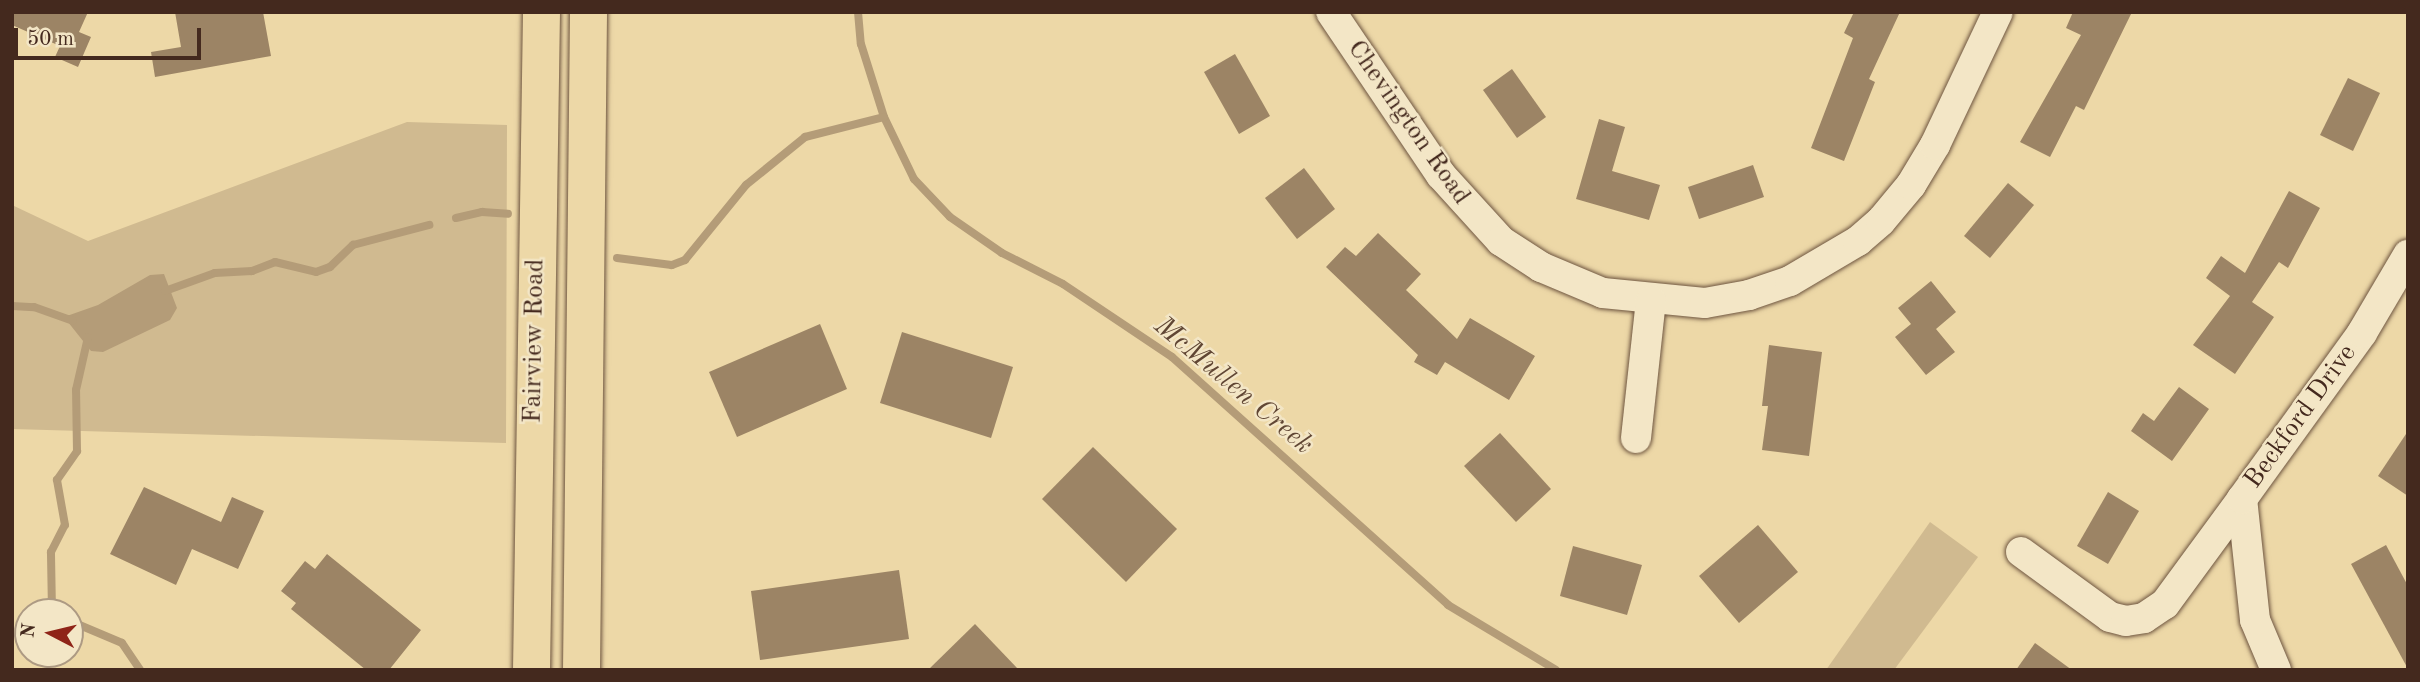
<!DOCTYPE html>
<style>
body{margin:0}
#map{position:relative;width:2420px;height:682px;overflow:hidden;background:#edd8a7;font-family:"Old Standard TT",serif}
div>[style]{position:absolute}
.green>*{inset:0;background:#d0ba90}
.water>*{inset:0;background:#b49c78}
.stream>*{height:8px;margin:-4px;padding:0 4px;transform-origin:4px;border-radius:4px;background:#b49c78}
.building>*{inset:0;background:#9c8465}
.roads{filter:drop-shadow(0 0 2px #6e5540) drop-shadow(0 0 2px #6e5540)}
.minor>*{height:30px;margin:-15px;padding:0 15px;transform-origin:15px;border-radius:15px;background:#f3e6c6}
.major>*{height:37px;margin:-18.5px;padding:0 18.5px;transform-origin:18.5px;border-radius:18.5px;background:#edd8a7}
span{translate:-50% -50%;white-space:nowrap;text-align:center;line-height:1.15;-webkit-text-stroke:5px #f3e6c6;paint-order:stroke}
.street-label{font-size:26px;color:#44291e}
.water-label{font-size:28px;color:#604634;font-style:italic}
.frame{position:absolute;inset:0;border:14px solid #44291e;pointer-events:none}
.north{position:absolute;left:14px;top:598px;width:70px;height:70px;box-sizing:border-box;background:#f3e6c6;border:2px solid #ad9a83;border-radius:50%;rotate:277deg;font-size:19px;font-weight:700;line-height:28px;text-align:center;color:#44291e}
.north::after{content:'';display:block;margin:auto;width:24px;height:32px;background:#8f2418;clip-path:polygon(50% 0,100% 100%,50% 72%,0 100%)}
.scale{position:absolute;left:14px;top:28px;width:187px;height:32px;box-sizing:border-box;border:4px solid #44291e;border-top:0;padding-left:9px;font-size:21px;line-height:24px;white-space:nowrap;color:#44291e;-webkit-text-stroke:5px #f3e6c6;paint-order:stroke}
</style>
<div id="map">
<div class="green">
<div style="clip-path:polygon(407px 122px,507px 125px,506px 443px,12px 429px,12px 205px,88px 241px)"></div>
<div style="clip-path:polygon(1930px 522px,1978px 557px,1894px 670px,1826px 670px)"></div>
</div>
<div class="water">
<div style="clip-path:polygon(164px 274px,177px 308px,170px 320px,103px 352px,91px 351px,64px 317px,98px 305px,150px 275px)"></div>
</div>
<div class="stream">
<div style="left:858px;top:12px;width:32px;rotate:85deg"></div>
<div style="left:861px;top:44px;width:77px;rotate:72.5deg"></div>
<div style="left:884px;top:117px;width:69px;rotate:64.2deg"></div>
<div style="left:914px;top:179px;width:52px;rotate:46.5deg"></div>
<div style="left:950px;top:217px;width:63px;rotate:34.7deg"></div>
<div style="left:1002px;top:253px;width:68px;rotate:26.9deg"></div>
<div style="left:1063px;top:284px;width:131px;rotate:33.8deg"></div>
<div style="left:1172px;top:357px;width:371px;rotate:41.9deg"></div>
<div style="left:1448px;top:605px;width:126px;rotate:31deg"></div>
<div style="left:456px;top:218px;width:27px;rotate:-13deg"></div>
<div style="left:482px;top:212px;width:26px;rotate:4deg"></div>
<div style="left:617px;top:258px;width:55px;rotate:7.3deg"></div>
<div style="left:672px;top:265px;width:14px;rotate:-21deg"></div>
<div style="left:685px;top:260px;width:97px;rotate:-50.9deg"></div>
<div style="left:746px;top:185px;width:76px;rotate:-39.1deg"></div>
<div style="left:805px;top:137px;width:81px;rotate:-14.2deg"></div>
<div style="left:165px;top:291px;width:53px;rotate:-19.8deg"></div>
<div style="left:215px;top:273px;width:37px;rotate:-3deg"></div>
<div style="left:252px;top:271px;width:25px;rotate:-21deg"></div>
<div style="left:275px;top:262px;width:42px;rotate:13.7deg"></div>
<div style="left:316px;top:272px;width:15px;rotate:-20deg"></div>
<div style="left:330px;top:267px;width:32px;rotate:-44deg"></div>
<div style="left:353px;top:245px;width:79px;rotate:-14.7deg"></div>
<div style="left:12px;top:306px;width:22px;rotate:3deg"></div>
<div style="left:34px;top:307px;width:41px;rotate:19.7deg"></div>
<div style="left:52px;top:612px;width:60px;rotate:-91deg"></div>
<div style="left:51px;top:552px;width:30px;rotate:-63deg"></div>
<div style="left:65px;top:525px;width:46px;rotate:-100.1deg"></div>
<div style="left:57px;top:480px;width:35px;rotate:-55deg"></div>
<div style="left:77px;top:451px;width:61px;rotate:-90.9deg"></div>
<div style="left:76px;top:390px;width:54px;rotate:-77.2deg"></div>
<div style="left:70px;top:621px;width:56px;rotate:22.9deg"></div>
<div style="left:122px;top:643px;width:32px;rotate:56deg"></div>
</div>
<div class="building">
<div style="clip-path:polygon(12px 12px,88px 12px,79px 32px,91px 37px,78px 67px,55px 57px,60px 46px,12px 25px)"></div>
<div style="clip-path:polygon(175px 12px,263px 12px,271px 56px,155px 77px,151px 52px,181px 47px)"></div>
<div style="clip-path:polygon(1854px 12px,1900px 12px,1869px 79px,1875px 82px,1844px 161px,1811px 148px,1853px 38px,1844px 33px)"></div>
<div style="clip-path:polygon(2073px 12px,2132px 12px,2084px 110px,2076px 106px,2050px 157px,2020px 142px,2081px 35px,2066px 28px)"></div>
<div style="clip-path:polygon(1235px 54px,1270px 116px,1239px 134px,1204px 72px)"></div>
<div style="clip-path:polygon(1512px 69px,1546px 117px,1517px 138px,1483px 90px)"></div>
<div style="clip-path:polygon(2348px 78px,2380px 93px,2353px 151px,2320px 135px)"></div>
<div style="clip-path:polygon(1599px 119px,1625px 127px,1612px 171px,1660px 185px,1649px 220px,1576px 199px)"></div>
<div style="clip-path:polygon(1753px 165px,1764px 197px,1699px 219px,1688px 187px)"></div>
<div style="clip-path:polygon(1304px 168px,1335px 209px,1297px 239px,1265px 198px)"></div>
<div style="clip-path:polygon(2008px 183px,2034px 205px,1990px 258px,1964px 236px)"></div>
<div style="clip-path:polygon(2289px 191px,2320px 208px,2288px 268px,2279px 262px,2252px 302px,2274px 317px,2235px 374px,2193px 345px,2230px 296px,2206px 278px,2221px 256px,2245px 273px)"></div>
<div style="clip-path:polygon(1378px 233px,1421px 274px,1406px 290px,1457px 339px,1470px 318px,1535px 356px,1509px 400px,1445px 362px,1437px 375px,1414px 362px,1418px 355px,1326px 267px,1345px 247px,1356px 256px)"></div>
<div style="clip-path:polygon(1931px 281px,1956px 312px,1936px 329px,1955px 352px,1926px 375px,1895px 337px,1911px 324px,1898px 308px)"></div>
<div style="clip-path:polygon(820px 324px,847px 389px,737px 437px,709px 372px)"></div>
<div style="clip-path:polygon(902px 332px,1013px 367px,991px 438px,880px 403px)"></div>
<div style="clip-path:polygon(1769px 345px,1822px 352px,1809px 456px,1762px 450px,1768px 406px,1762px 406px)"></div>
<div style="clip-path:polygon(2179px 387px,2209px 409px,2172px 461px,2131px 431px,2143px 413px,2154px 421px)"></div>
<div style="clip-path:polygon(2408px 431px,2408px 496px,2378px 476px)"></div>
<div style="clip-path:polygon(1500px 433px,1551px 489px,1516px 522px,1464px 466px)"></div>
<div style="clip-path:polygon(1093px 447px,1177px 529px,1126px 582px,1042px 499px)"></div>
<div style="clip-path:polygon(144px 487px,221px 522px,232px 497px,264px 511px,238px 569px,192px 549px,176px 585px,110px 554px)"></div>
<div style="clip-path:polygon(2108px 492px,2139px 511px,2108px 564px,2077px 546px)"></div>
<div style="clip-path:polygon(1758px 525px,1798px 572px,1739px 623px,1699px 576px)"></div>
<div style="clip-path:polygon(2386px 545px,2408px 586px,2408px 669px,2351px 564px)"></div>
<div style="clip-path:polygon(1573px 546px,1642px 565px,1627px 615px,1560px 596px)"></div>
<div style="clip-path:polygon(327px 554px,421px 630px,389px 670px,366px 670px,291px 609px,296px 603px,281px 591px,305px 561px,315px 569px)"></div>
<div style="clip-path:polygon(899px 570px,909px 639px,760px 660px,751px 591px)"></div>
<div style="clip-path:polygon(975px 624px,1019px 670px,928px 670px)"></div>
<div style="clip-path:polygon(2035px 643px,2072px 670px,2016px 670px)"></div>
</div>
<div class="roads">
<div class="minor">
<div style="left:1331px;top:12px;width:197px;rotate:56deg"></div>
<div style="left:1441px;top:175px;width:89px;rotate:47.7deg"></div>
<div style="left:1501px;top:241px;width:48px;rotate:33deg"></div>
<div style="left:1541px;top:267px;width:67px;rotate:22.8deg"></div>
<div style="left:1603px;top:293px;width:102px;rotate:5.6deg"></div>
<div style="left:1705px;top:303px;width:45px;rotate:-10.3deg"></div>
<div style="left:1749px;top:295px;width:43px;rotate:-18.9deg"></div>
<div style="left:1790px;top:281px;width:79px;rotate:-30.5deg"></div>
<div style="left:1858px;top:241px;width:30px;rotate:-41deg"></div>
<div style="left:1881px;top:221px;width:47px;rotate:-50.2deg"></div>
<div style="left:1911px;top:185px;width:47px;rotate:-59deg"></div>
<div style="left:1935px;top:145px;width:147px;rotate:-64.7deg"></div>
<div style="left:1636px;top:438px;width:138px;rotate:-83.8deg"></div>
<div style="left:2021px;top:552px;width:110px;rotate:36.1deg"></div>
<div style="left:2110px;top:617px;width:16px;rotate:14deg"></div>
<div style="left:2126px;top:621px;width:18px;rotate:-9deg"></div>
<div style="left:2144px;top:618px;width:25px;rotate:-34deg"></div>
<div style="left:2165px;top:604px;width:130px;rotate:-53.7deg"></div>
<div style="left:2276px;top:670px;width:54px;rotate:-112.8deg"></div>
<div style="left:2255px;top:620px;width:122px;rotate:-96.1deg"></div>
<div style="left:2242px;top:499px;width:205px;rotate:-54.1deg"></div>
<div style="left:2362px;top:333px;width:91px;rotate:-59.5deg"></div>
</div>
<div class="major">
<div style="left:531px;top:670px;width:658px;rotate:-89.13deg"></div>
<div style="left:581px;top:670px;width:658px;rotate:-89.39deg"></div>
</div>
</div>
<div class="street-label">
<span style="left:1408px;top:123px;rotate:55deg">Chevington Road</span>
<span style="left:535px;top:341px;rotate:-89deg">Fairview Road</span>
<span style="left:2301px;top:417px;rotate:-54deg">Beckford Drive</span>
</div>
<div class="water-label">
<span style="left:1233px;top:386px;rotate:40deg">McMullen Creek</span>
</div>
<div class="frame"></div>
<div class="north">N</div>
<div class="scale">50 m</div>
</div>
